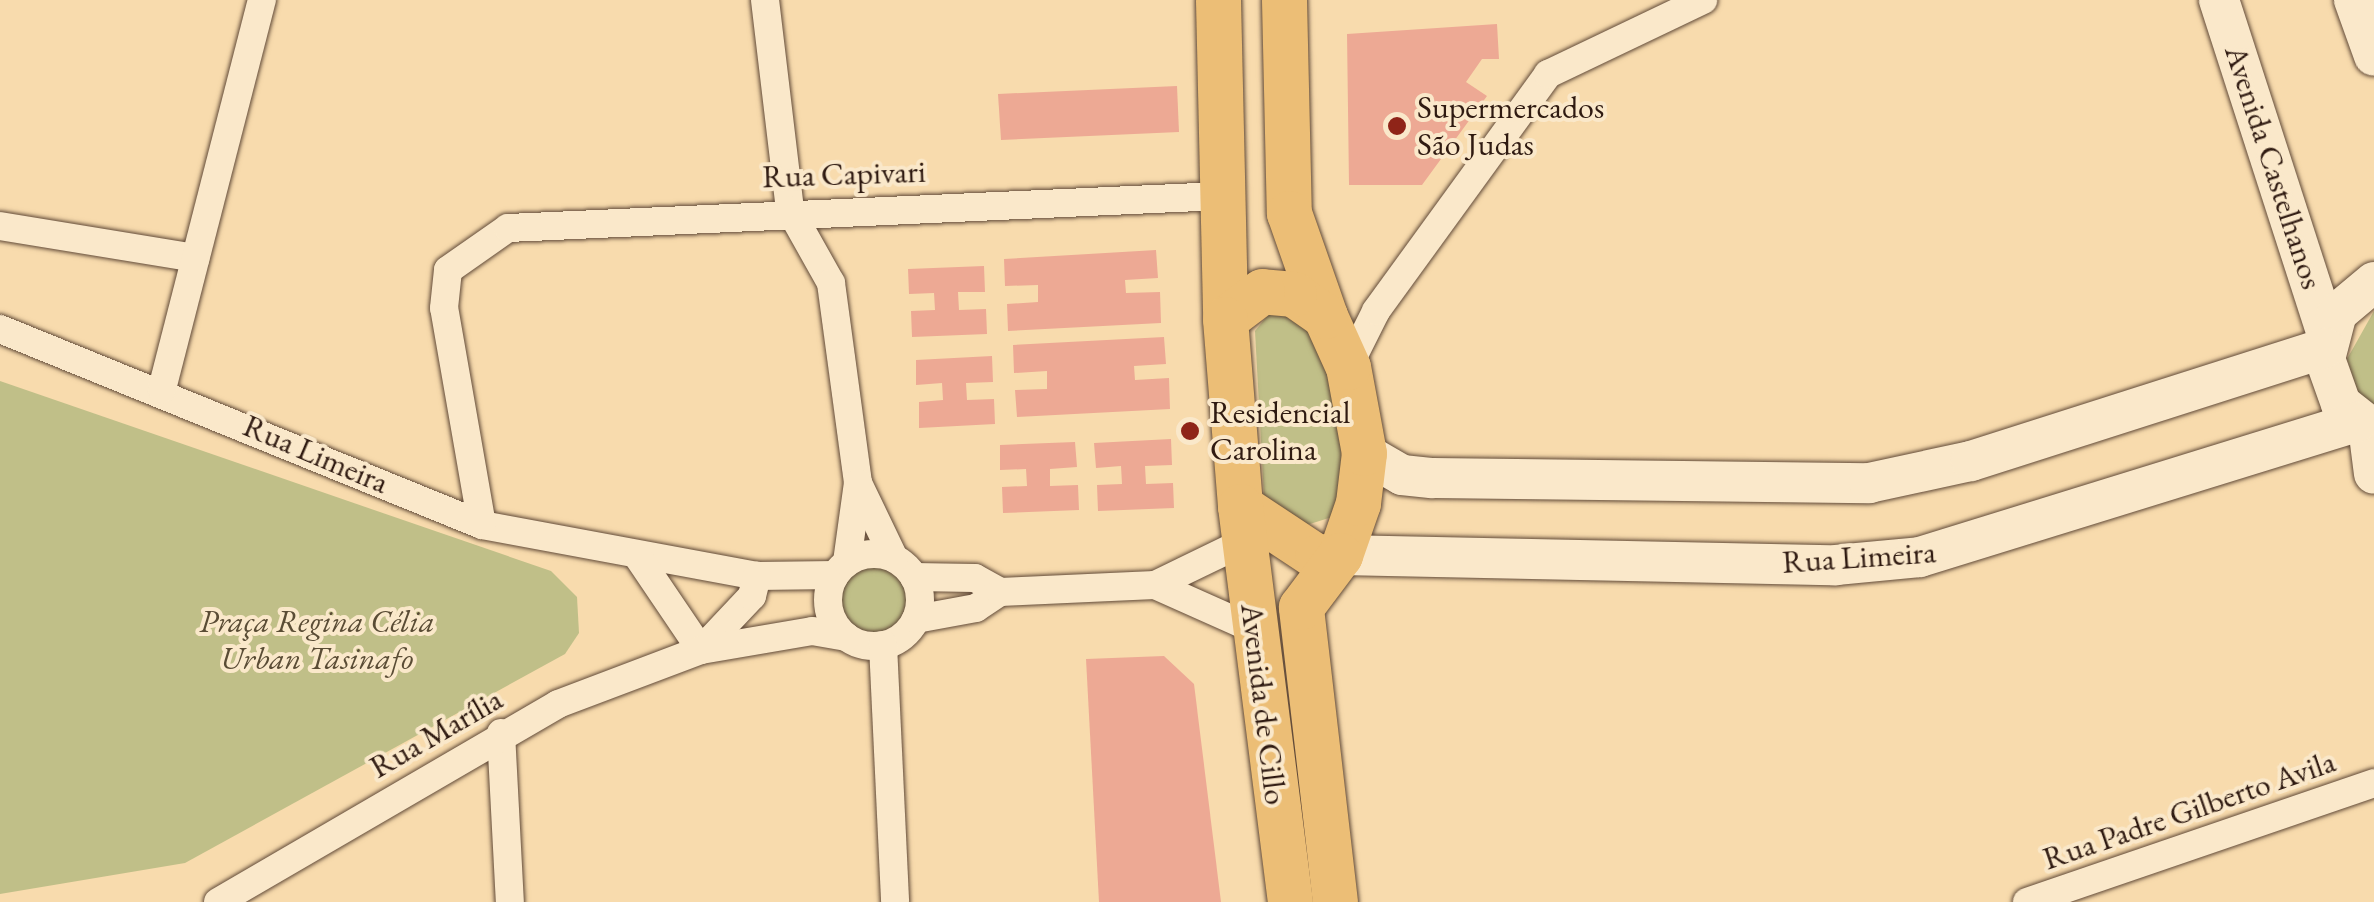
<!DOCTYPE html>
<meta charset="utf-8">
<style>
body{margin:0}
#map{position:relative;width:2374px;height:902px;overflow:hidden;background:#f8dbad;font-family:"EB Garamond",serif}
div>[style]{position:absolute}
.green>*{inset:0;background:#c0bf88}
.round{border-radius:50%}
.building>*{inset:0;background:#eda994}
.roads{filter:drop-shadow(0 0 2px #614a38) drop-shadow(0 0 2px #614a38)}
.street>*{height:28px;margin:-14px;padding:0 14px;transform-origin:14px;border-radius:14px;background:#fae8ca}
.street>.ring{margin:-14px;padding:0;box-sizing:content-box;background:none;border:28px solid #fae8ca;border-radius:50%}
.secondary>*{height:40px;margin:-20px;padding:0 20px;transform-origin:20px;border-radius:20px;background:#fae8ca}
.primary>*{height:45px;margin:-22.5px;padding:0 22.5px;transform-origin:22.5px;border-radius:22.5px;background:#ecbe76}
.dots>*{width:28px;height:28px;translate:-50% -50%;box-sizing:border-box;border:5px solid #fae8ca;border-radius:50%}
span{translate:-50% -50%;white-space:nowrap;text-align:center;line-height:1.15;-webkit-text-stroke:8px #fae8ca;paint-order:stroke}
.poi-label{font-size:32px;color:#2f1a11}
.left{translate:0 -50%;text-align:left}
.street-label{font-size:32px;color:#2f1a11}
.park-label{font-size:32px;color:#5a4c35;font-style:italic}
</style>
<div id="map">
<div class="green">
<div style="clip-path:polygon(2374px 311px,2374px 407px,2358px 393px,2347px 359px)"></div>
<div style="clip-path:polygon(1297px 314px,1314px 325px,1342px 420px,1341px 484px,1332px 517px,1291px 530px,1264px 496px,1255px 331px,1268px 315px)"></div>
<div style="clip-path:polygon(0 381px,551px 571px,577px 597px,579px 633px,565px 654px,185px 863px,0 894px)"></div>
<div class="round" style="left:841px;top:566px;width:68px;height:68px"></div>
</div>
<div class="building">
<div style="clip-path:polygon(1497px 24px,1499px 59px,1482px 59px,1466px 82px,1487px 96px,1422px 185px,1349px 185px,1347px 34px)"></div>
<div style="clip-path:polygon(1177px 86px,1179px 132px,1001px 140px,998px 94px)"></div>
<div style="clip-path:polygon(1156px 250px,1158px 278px,1125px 280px,1126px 293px,1160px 292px,1161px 323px,1008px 331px,1007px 304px,1038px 302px,1038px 285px,1005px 286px,1004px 259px)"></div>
<div style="clip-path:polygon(984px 266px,985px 292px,958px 292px,959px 310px,986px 309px,987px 334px,912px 337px,911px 311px,935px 310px,934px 293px,909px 294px,908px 269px)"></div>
<div style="clip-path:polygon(1164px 337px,1166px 364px,1134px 366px,1135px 380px,1169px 378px,1170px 409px,1017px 417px,1015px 390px,1047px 389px,1047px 371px,1014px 373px,1013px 345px)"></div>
<div style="clip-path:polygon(992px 356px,993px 382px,966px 383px,967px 400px,994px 399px,995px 424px,919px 428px,919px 402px,943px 400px,942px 383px,916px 385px,916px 360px)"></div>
<div style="clip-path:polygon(1198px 420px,1200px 435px,1182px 437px,1181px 422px)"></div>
<div style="clip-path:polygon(1171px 439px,1172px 465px,1145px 466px,1146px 484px,1173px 483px,1174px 508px,1098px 511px,1097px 485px,1122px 484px,1121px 466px,1096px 468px,1094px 443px)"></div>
<div style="clip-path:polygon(1075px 442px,1077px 467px,1050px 469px,1050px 486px,1078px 485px,1079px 510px,1003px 513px,1002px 487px,1027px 486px,1026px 469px,1000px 470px,1000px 445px)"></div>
<div style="clip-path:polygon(1164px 656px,1194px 684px,1221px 902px,1099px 902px,1086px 659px)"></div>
</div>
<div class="roads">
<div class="street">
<div style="left:765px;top:0;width:211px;rotate:83.2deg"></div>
<div style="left:790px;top:210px;width:84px;rotate:60.7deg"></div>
<div style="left:831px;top:283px;width:202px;rotate:82.3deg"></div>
<div style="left:0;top:226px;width:198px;rotate:9.3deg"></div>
<div style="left:0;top:329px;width:520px;rotate:22.13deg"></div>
<div style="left:482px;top:525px;width:280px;rotate:10.5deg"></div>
<div style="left:757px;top:576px;width:78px;rotate:-0.7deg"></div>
<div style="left:1348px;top:367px;width:63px;rotate:-63.4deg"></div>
<div style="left:1376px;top:311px;width:293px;rotate:-54deg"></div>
<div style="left:1548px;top:74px;width:172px;rotate:-25.5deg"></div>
<div style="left:162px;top:389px;width:402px;rotate:-75.6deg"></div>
<div style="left:482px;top:525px;width:220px;rotate:-99.9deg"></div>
<div style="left:444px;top:308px;width:38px;rotate:-84deg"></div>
<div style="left:448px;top:270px;width:73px;rotate:-35deg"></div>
<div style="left:508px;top:228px;width:713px;rotate:-2.57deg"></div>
<div class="ring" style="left:828px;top:554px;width:64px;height:64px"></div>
<div style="left:638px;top:557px;width:112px;rotate:55.9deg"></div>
<div style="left:847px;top:562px;width:80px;rotate:-82.1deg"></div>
<div style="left:858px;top:483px;width:83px;rotate:64.4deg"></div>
<div style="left:914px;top:577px;width:61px;rotate:0.9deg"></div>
<div style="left:975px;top:578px;width:29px;rotate:29deg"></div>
<div style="left:1155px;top:585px;width:108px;rotate:24deg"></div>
<div style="left:916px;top:619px;width:61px;rotate:-10.4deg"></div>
<div style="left:976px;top:608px;width:29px;rotate:-34deg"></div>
<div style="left:1000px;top:592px;width:155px;rotate:-2.6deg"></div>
<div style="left:1155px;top:585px;width:99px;rotate:-25.8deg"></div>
<div style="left:883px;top:645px;width:257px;rotate:87.3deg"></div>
<div style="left:701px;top:650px;width:74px;rotate:-46.6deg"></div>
<div style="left:752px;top:596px;width:21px;rotate:-76deg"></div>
<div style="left:501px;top:733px;width:169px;rotate:87deg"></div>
<div style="left:218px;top:902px;width:393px;rotate:-30.2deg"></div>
<div style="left:558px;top:704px;width:153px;rotate:-20.7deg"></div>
<div style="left:701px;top:650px;width:113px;rotate:-9.7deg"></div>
<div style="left:812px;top:631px;width:35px;rotate:10deg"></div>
<div style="left:2027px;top:902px;width:367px;rotate:-18.9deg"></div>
</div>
<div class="secondary">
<div style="left:2219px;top:0;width:352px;rotate:72.1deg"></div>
<div style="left:2354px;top:0;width:59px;rotate:70.3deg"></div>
<div style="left:2374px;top:282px;width:48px;rotate:140deg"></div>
<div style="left:2337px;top:313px;width:48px;rotate:104.6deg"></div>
<div style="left:2325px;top:359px;width:48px;rotate:70.4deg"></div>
<div style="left:2341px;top:404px;width:42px;rotate:38.2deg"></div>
<div style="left:2368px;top:427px;width:47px;rotate:82.7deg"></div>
<div style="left:1364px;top:453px;width:44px;rotate:30.1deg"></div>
<div style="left:1402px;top:475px;width:31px;rotate:6deg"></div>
<div style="left:1433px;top:478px;width:436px;rotate:0.7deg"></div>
<div style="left:1869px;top:483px;width:104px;rotate:-12.2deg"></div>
<div style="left:1971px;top:461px;width:372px;rotate:-17.7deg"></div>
<div style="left:1340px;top:555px;width:496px;rotate:1.2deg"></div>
<div style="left:1836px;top:565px;width:84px;rotate:-5.4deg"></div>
<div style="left:1920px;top:557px;width:459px;rotate:-17.2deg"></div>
</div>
<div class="primary">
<div style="left:1218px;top:0;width:319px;rotate:88.7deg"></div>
<div style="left:1284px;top:0;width:213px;rotate:88.7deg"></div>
<div style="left:1289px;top:213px;width:109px;rotate:70.7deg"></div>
<div style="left:1240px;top:506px;width:92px;rotate:33.5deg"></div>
<div style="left:1317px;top:557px;width:23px;rotate:-5deg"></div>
<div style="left:1340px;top:555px;width:55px;rotate:-70.9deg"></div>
<div style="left:1358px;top:503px;width:50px;rotate:-83.2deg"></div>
<div style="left:1364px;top:453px;width:87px;rotate:-100.5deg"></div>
<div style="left:1348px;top:367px;width:56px;rotate:-114.3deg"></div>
<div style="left:1325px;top:316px;width:38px;rotate:-145deg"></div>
<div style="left:1294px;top:294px;width:32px;rotate:-175deg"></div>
<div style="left:1262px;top:291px;width:46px;rotate:142.9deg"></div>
<div style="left:1225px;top:319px;width:188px;rotate:85.4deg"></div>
<div style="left:1240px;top:506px;width:399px;rotate:82.8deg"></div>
<div style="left:1335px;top:902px;width:297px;rotate:-96.6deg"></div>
<div style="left:1301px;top:607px;width:65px;rotate:-53.1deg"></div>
</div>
</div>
<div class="dots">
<div style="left:1397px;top:126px;background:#8f2418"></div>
<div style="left:1190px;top:431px;background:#8f2418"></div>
</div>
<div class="poi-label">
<span class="left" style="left:1417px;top:126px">Supermercados<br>São Judas</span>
<span class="left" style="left:1210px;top:431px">Residencial<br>Carolina</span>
</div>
<div class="street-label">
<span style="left:2274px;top:167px;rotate:72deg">Avenida Castelhanos</span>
<span style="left:844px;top:174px;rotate:-2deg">Rua Capivari</span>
<span style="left:316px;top:454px;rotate:23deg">Rua Limeira</span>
<span style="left:1859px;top:557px;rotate:-4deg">Rua Limeira</span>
<span style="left:1264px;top:704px;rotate:83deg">Avenida de Cillo</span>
<span style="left:436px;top:733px;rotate:-30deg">Rua Marília</span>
<span style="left:2189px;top:810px;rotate:-19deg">Rua Padre Gilberto Avila</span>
</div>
<div class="park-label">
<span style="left:317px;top:640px">Praça Regina Célia<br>Urban Tasinafo</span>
</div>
</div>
